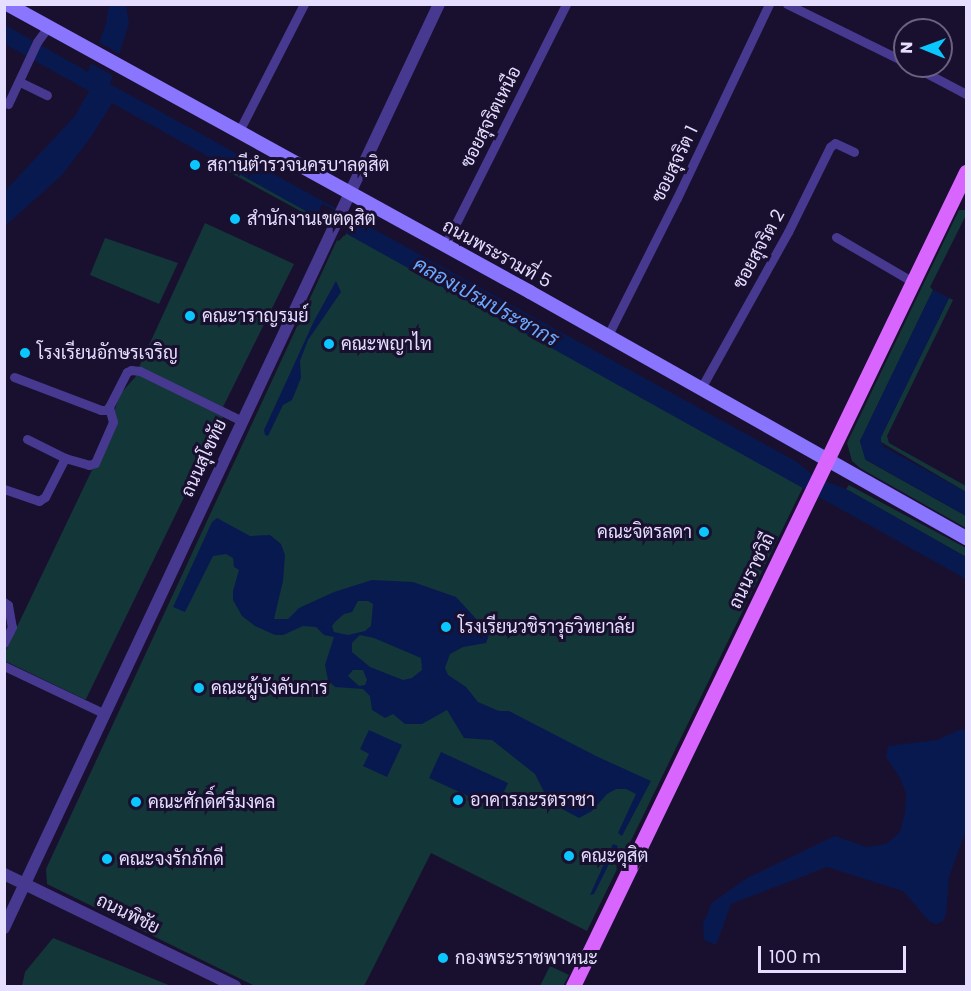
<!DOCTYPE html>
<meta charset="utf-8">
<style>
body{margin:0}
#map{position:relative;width:971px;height:991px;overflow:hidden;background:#19102f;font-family:Poppins,Sarabun,sans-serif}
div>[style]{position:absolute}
.green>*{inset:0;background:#133639}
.water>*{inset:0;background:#081950}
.pier>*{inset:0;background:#19102f}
.minor>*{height:9px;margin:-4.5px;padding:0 4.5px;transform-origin:4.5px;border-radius:4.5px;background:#473990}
.tertiary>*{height:12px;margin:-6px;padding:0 6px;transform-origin:6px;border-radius:6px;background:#473990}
.secondary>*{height:14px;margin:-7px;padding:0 7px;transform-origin:7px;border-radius:7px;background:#8a75ff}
.primary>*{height:15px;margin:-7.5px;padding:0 7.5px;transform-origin:7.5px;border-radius:7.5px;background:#d965ff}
.dots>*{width:16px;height:16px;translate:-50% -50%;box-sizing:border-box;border:3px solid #19102f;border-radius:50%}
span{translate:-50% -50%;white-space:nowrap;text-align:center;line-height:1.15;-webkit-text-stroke:6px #19102f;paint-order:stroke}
.street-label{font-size:18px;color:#e6deff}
.poi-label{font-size:18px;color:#e6deff}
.left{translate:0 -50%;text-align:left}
.right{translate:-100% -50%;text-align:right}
.water-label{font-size:20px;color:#6ca9ff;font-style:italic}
.frame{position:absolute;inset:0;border:6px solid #e6deff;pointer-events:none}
.north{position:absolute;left:893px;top:18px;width:60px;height:60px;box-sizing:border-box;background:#19102f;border:2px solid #6b6282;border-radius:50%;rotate:271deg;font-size:16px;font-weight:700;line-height:24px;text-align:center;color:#e6deff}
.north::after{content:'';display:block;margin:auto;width:21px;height:27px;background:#0ac8ff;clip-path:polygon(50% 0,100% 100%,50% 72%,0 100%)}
.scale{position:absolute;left:758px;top:946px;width:148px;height:27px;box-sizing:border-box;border:3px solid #e6deff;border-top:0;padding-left:8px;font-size:18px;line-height:21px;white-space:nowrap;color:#e6deff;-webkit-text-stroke:4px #19102f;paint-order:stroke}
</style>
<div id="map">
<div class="green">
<div style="clip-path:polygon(229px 168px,316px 216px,315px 219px,229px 172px)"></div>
<div style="clip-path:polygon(959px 210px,966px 210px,966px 215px,930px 287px,933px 290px,860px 441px,866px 460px,966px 516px,966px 528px,860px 468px,852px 461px,847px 443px)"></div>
<div style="clip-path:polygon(205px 223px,294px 264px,223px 407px,139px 367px)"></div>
<div style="clip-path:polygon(346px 233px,803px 487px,587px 931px,431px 853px,364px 986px,255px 986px,47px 884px,46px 869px,337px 240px,339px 241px)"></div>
<div style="clip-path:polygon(105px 238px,178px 263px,159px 304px,90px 275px)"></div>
<div style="clip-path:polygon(949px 298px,953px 300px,887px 436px,889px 443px,966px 486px,966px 492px,881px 442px,881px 437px)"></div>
<div style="clip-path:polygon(138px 374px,223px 417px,86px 699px,84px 699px,5px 661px,4px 654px,92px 470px,97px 467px,117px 420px,114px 412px,120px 394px)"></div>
<div style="clip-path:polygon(849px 485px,966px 548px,966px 557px,846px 489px)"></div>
<div style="clip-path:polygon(53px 938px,171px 986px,22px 986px,25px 972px)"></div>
<div style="clip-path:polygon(550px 966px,569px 975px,563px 986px,540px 986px)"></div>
</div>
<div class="water">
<div style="clip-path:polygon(109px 5px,126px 5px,129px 23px,110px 84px,797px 462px,816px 478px,846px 489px,966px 557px,966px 579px,112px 103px,91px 137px,61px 176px,5px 226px,4px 192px,75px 116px,89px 91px,5px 44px,5px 25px,88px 72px,106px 24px)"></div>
<div style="clip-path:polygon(336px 281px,341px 292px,308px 340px,300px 361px,301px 378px,292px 400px,283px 405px,268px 436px,265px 435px,264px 430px,314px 321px)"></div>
<div style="clip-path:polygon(933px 290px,949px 298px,881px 437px,881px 442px,884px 447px,966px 492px,966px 516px,865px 459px,860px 441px)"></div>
<div style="clip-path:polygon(evenodd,217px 518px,250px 536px,270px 535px,281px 544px,285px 555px,283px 581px,274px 619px,288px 619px,299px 608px,334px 592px,372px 580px,413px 582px,456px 597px,479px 622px,486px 622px,491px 630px,486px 643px,463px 647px,450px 654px,445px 668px,448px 675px,466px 687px,478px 702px,499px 711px,509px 711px,596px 756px,651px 781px,622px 836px,618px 833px,636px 794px,626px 789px,616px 789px,607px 794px,592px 811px,579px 818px,553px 804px,547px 798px,535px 774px,492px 740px,464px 738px,447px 710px,422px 724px,405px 724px,393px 714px,385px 718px,377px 713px,372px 710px,370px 696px,363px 689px,335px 687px,328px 680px,325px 665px,334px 637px,324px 635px,316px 627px,303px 626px,283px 635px,275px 635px,255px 626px,242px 616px,233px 600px,233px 591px,239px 570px,234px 567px,233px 558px,226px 554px,213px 556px,185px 612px,173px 607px,212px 522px,217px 518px,358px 601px,368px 601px,373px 604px,371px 626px,365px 631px,348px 635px,334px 632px,332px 626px,335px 622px,344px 614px,352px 612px,358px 601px,217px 518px,360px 635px,374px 638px,421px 658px,422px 670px,412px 678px,403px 680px,370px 667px,352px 652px,352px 643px,360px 635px,217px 518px,363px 670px,367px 680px,365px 685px,359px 686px,348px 676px,353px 670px,363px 670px)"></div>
<div style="clip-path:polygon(369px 730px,402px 745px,387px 777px,363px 766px,369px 754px,360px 749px)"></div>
<div style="clip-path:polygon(959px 730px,966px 730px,966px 830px,949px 877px,946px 914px,943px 921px,936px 924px,929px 921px,903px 891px,827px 867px,731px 904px,716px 945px,704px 940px,703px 924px,712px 903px,747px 878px,835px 836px,866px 847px,886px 844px,900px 832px,905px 813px,906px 793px,899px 776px,886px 757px,888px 746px,937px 740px)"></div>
<div style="clip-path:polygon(441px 752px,508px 783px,496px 809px,429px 778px)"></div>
<div style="clip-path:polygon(613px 844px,618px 846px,594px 894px,590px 895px)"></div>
</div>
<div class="pier">
<div style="clip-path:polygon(97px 41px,123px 56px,115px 77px,89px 62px)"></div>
<div style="clip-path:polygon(322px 204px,352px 218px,345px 236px,315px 219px)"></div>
</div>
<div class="minor">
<div style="left:787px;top:4px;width:131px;rotate:26.2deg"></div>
<div style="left:913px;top:66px;width:60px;rotate:27.8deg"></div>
<div style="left:20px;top:82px;width:30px;rotate:26deg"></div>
<div style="left:8px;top:104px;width:68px;rotate:-64.9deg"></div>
<div style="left:37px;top:42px;width:19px;rotate:-54deg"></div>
<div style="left:238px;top:133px;width:145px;rotate:-62.9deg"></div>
<div style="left:836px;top:237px;width:89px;rotate:30.3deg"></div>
<div style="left:445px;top:245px;width:270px;rotate:-63.3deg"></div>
<div style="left:607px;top:337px;width:156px;rotate:-63.3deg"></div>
<div style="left:677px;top:198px;width:215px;rotate:-64.6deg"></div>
<div style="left:14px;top:377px;width:93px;rotate:20.8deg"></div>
<div style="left:101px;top:410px;width:8px"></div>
<div style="left:700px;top:390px;width:181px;rotate:-60.9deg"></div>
<div style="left:788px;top:232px;width:95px;rotate:-63.7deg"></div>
<div style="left:830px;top:147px;width:6px;rotate:-39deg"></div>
<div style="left:835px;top:143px;width:21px;rotate:25deg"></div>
<div style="left:27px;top:439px;width:42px;rotate:26.6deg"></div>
<div style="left:4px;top:489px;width:37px;rotate:19deg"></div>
<div style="left:39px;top:501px;width:7px;rotate:-34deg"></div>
<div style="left:45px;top:497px;width:44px;rotate:-62.9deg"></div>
<div style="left:65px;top:458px;width:25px;rotate:16deg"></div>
<div style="left:89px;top:465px;width:6px;rotate:-18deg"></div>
<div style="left:95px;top:463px;width:45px;rotate:-66.3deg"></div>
<div style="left:113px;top:422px;width:16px;rotate:-105deg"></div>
<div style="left:109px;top:407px;width:39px;rotate:-63deg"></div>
<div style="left:127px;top:372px;width:4px;rotate:-27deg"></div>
<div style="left:131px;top:370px;width:9px;rotate:6deg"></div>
<div style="left:140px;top:371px;width:114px;rotate:26.1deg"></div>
<div style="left:4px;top:602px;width:5px;rotate:37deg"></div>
<div style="left:8px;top:605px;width:22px;rotate:80deg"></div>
<div style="left:12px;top:627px;width:18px;rotate:117deg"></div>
<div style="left:4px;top:666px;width:112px;rotate:25.4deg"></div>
</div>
<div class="tertiary">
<div style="left:4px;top:874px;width:257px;rotate:25.9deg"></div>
<div style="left:4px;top:928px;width:1021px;rotate:-64.79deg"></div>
</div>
<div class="secondary">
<div style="left:7px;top:4px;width:597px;rotate:28.84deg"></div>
<div style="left:530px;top:292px;width:501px;rotate:29.43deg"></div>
</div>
<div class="primary">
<div style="left:573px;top:986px;width:904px;rotate:-64.23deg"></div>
</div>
<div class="dots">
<div style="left:195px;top:165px;background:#0ac8ff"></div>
<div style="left:235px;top:219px;background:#0ac8ff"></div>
<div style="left:190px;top:316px;background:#0ac8ff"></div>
<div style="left:329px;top:344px;background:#0ac8ff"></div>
<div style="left:25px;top:353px;background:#0ac8ff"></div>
<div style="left:704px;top:532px;background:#0ac8ff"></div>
<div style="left:446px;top:627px;background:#0ac8ff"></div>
<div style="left:199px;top:688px;background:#0ac8ff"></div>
<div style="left:458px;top:800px;background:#0ac8ff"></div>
<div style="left:136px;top:802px;background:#0ac8ff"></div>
<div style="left:569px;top:856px;background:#0ac8ff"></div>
<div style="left:107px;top:859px;background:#0ac8ff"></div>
<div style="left:443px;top:958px;background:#0ac8ff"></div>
</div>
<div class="street-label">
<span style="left:491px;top:117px;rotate:-63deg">ซอยสุจริตเหนือ</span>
<span style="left:675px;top:164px;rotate:-64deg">ซอยสุจริต 1</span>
<span style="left:759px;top:249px;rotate:-61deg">ซอยสุจริต 2</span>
<span style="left:497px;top:254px;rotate:29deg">ถนนพระรามที่ 5</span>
<span style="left:204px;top:458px;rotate:-65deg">ถนนสุโขทัย</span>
<span style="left:752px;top:571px;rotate:-64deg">ถนนราชวิถี</span>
<span style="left:128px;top:914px;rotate:26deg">ถนนพิชัย</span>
</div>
<div class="poi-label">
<span class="left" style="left:207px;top:165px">สถานีตำรวจนครบาลดุสิต</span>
<span class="left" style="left:247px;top:219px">สำนักงานเขตดุสิต</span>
<span class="left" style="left:202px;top:316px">คณะาราญรมย์</span>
<span class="left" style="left:341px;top:344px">คณะพญาไท</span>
<span class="left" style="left:37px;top:353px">โรงเรียนอักษรเจริญ</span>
<span class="right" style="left:692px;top:532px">คณะจิตรลดา</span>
<span class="left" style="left:458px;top:627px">โรงเรียนวชิราวุธวิทยาลัย</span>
<span class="left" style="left:211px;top:688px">คณะผู้บังคับการ</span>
<span class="left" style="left:470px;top:800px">อาคารภะรตราชา</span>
<span class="left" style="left:148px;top:802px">คณะศักดิ์ศรีมงคล</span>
<span class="left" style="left:581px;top:856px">คณะดุสิต</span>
<span class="left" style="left:119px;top:859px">คณะจงรักภักดี</span>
<span class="left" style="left:455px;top:958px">กองพระราชพาหนะ</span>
</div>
<div class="water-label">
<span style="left:486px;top:302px;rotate:29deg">คลองเปรมประชากร</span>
</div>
<div class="frame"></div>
<div class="north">N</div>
<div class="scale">100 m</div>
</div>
